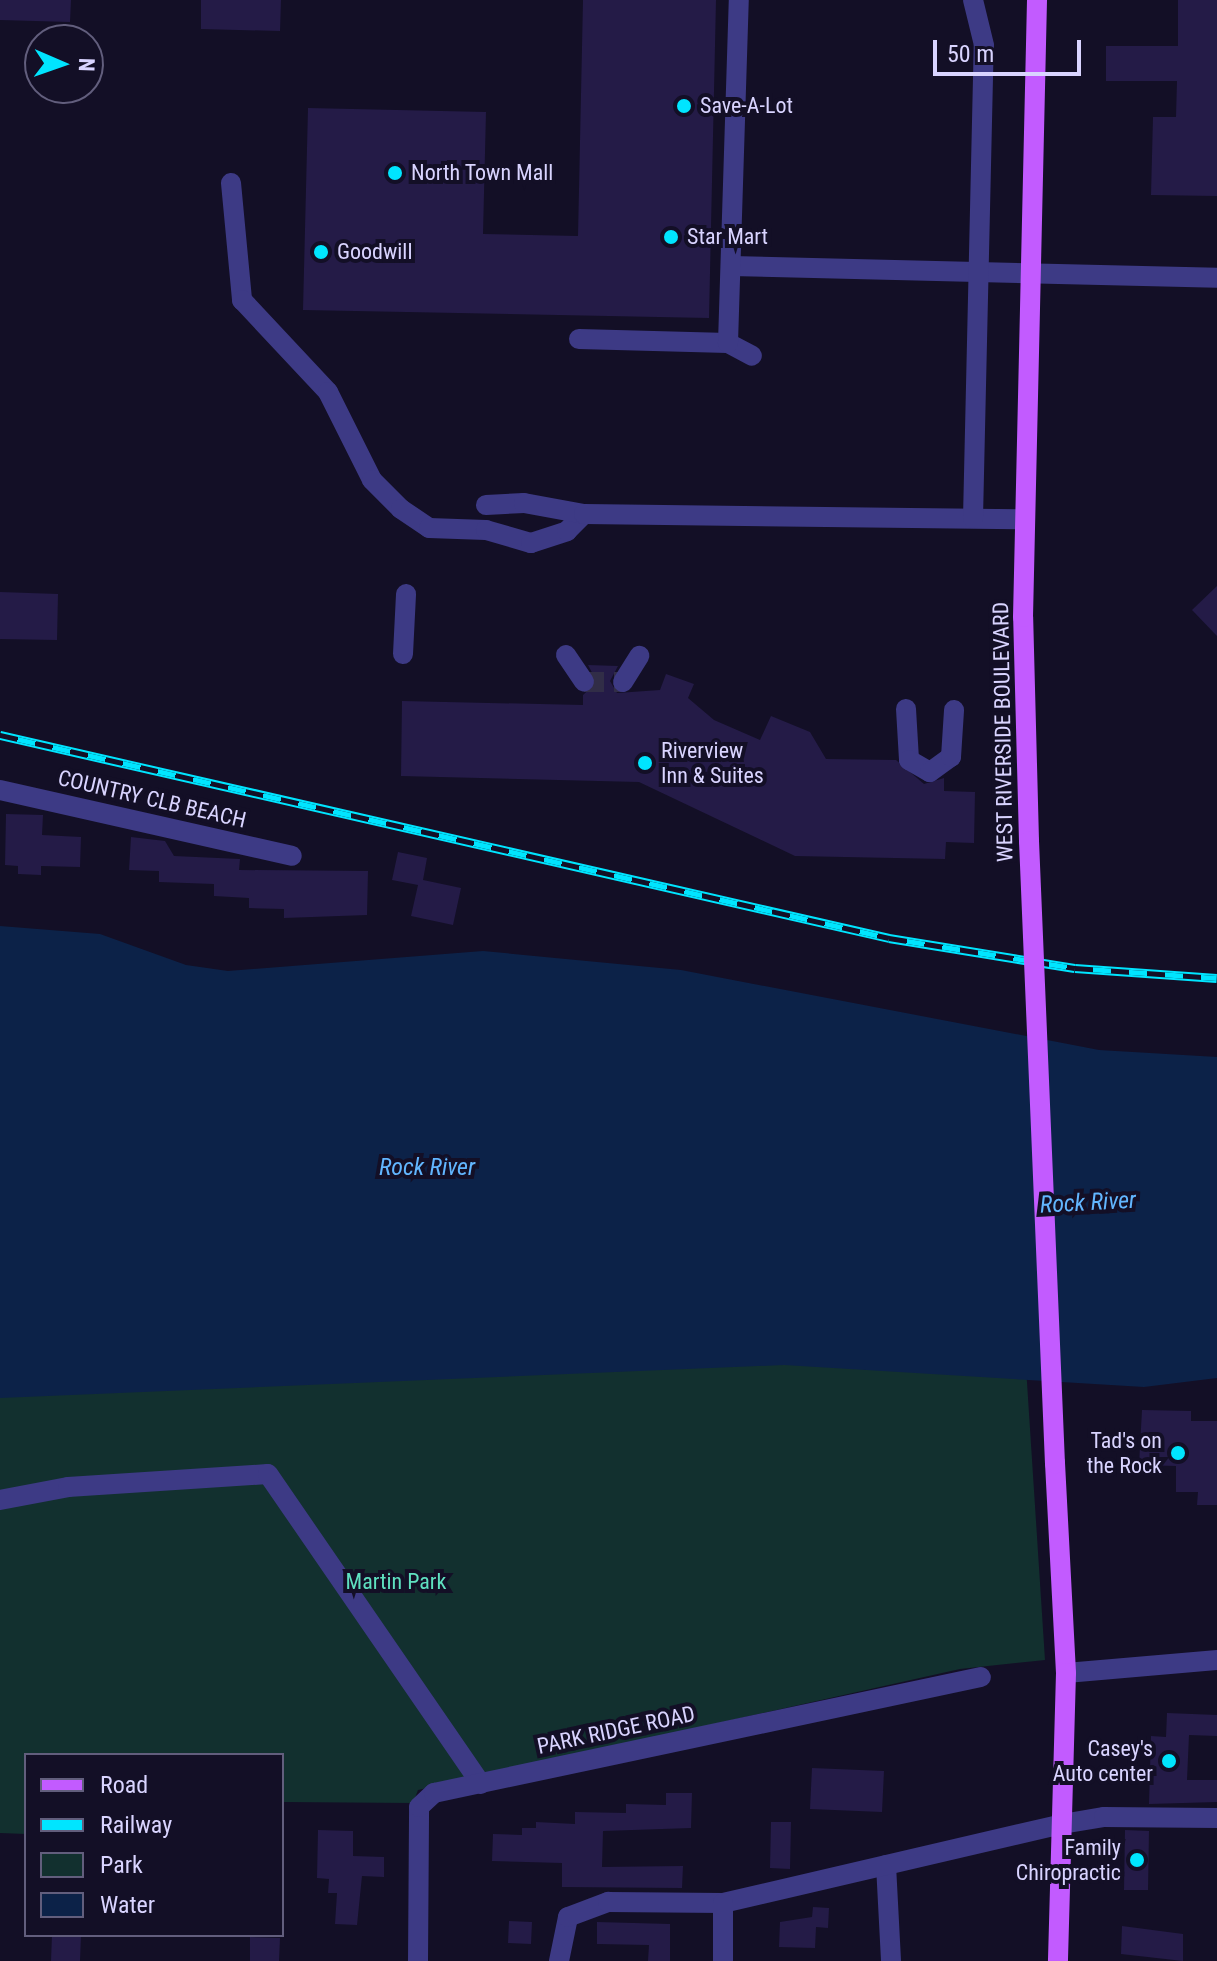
<!DOCTYPE html>
<style>
body{margin:0}
#map{position:relative;width:1217px;height:1961px;overflow:hidden;background:#130f26;font-family:"Roboto Condensed",sans-serif}
div>[style]{position:absolute}
.green>*{inset:0;background:#12302f}
.water>*{inset:0;background:#0c2248}
.building>*{inset:0;background:#241b47}
.minor-tunnel>*{height:20px;margin-top:-10px;transform-origin:0;background:repeating-linear-gradient(90deg,#312d47 0 20px,transparent 0 30px)}
.minor>*{height:20px;margin:-10px;padding:0 10px;transform-origin:10px;border-radius:10px;background:#3d3a85}
.major>*{height:20px;margin:-10px;padding:0 10px;transform-origin:10px;border-radius:10px;background:#c25bff}
.rail>*{height:9px;margin-top:-4.5px;transform-origin:0;background:repeating-linear-gradient(90deg,#130f26 0 18px,#00e5ff 0 36px);box-sizing:border-box;border-block:2px solid #00e5ff}
.major-bridge>*{height:20px;margin:-10px;padding:0 10px;transform-origin:10px;border-radius:10px;background:#c25bff}
.dots>*{width:22px;height:22px;translate:-50% -50%;box-sizing:border-box;border:4px solid #130f26;border-radius:50%}
span{translate:-50% -50%;white-space:nowrap;text-align:center;line-height:1.15;-webkit-text-stroke:8px #130f26;paint-order:stroke}
.poi-label{font-size:22px;color:#d9d4ff}
.left{translate:0 -50%;text-align:left}
.right{translate:-100% -50%;text-align:right}
.street-label{font-size:22px;color:#d9d4ff}
.park-label{font-size:22px;color:#5fe0c0}
.water-label{font-size:24px;color:#62b6ff;font-style:italic}
.legend{position:absolute;left:24px;top:1753px;width:260px;height:184px;box-sizing:border-box;background:#130f26;border:2px solid #625e7d;margin:0;padding:10px 14px;list-style:none;font-size:24px;color:#d9d4ff}
.legend li{display:flex;align-items:center;gap:16px;height:40px}
.legend b{width:40px;border:2px solid #625e7d}
.north{position:absolute;left:24px;top:24px;width:80px;height:80px;box-sizing:border-box;background:#130f26;border:2px solid #625e7d;border-radius:50%;rotate:92deg;font-size:22px;font-weight:700;line-height:32px;text-align:center;color:#d9d4ff}
.north::after{content:'';display:block;margin:auto;width:28px;height:36px;background:#00e5ff;clip-path:polygon(50% 0,100% 100%,50% 72%,0 100%)}
.scale{position:absolute;left:933px;top:40px;width:148px;height:36px;box-sizing:border-box;border:4px solid #d9d4ff;border-top:0;padding-left:10px;font-size:24px;line-height:28px;white-space:nowrap;color:#d9d4ff;-webkit-text-stroke:6px #130f26;paint-order:stroke}
</style>
<div id="map">
<div class="green">
<div style="clip-path:polygon(635px 1360px,1026px 1367px,1045px 1660px,960px 1669px,418px 1790px,413px 1803px,282px 1802px,282px 1755px,26px 1755px,26px 1834px,0 1833px,0 1391px)"></div>
</div>
<div class="water">
<div style="clip-path:polygon(0 926px,100px 934px,186px 965px,228px 971px,483px 951px,681px 970px,1099px 1050px,1217px 1057px,1217px 1378px,1144px 1387px,784px 1365px,0 1398px)"></div>
</div>
<div class="building">
<div style="clip-path:polygon(0 0,71px 0,70px 22px,0 20px)"></div>
<div style="clip-path:polygon(201px 0,281px 0,280px 31px,201px 29px)"></div>
<div style="clip-path:polygon(583px 0,716px 0,709px 318px,303px 310px,308px 108px,486px 112px,483px 234px,578px 236px)"></div>
<div style="clip-path:polygon(1178px 0,1217px 0,1217px 196px,1151px 195px,1153px 117px,1176px 117px,1177px 81px,1106px 81px,1106px 46px,1178px 46px)"></div>
<div style="clip-path:polygon(1217px 586px,1217px 636px,1192px 610px)"></div>
<div style="clip-path:polygon(0 592px,58px 594px,57px 640px,0 639px)"></div>
<div style="clip-path:polygon(588px 665px,618px 666px,610px 681px,617px 693px,660px 690px,666px 674px,694px 684px,688px 698px,714px 720px,760px 740px,771px 716px,810px 732px,826px 759px,896px 760px,924px 784px,944px 778px,944px 791px,975px 792px,974px 843px,946px 842px,945px 859px,795px 856px,639px 782px,401px 776px,402px 701px,583px 705px,583px 695px,597px 682px)"></div>
<div style="clip-path:polygon(6px 814px,43px 815px,42px 835px,81px 837px,80px 867px,41px 866px,41px 875px,18px 874px,18px 866px,5px 865px)"></div>
<div style="clip-path:polygon(131px 837px,165px 841px,174px 856px,240px 859px,239px 870px,368px 871px,367px 915px,284px 918px,284px 909px,249px 908px,249px 898px,214px 896px,214px 884px,159px 882px,159px 871px,129px 870px)"></div>
<div style="clip-path:polygon(398px 852px,427px 858px,423px 880px,461px 888px,453px 925px,411px 916px,418px 885px,392px 880px)"></div>
<div style="clip-path:polygon(1142px 1410px,1191px 1411px,1191px 1421px,1217px 1421px,1217px 1505px,1197px 1505px,1198px 1492px,1176px 1492px,1176px 1466px,1139px 1465px)"></div>
<div style="clip-path:polygon(1167px 1713px,1217px 1715px,1217px 1736px,1189px 1735px,1187px 1780px,1217px 1780px,1217px 1802px,1149px 1804px,1151px 1736px,1166px 1737px)"></div>
<div style="clip-path:polygon(812px 1768px,884px 1771px,882px 1812px,810px 1809px)"></div>
<div style="clip-path:polygon(666px 1793px,692px 1793px,691px 1828px,603px 1831px,602px 1867px,683px 1866px,682px 1888px,562px 1887px,562px 1863px,492px 1861px,493px 1834px,522px 1835px,522px 1828px,536px 1828px,536px 1822px,575px 1824px,575px 1812px,626px 1813px,626px 1804px,666px 1805px)"></div>
<div style="clip-path:polygon(771px 1822px,791px 1822px,790px 1869px,770px 1868px)"></div>
<div style="clip-path:polygon(318px 1830px,353px 1831px,353px 1856px,384px 1857px,384px 1877px,362px 1876px,357px 1925px,335px 1924px,337px 1893px,328px 1893px,329px 1879px,317px 1878px)"></div>
<div style="clip-path:polygon(1125px 1830px,1149px 1831px,1148px 1890px,1124px 1890px)"></div>
<div style="clip-path:polygon(813px 1907px,829px 1908px,828px 1928px,816px 1927px,815px 1948px,779px 1947px,780px 1922px,812px 1917px)"></div>
<div style="clip-path:polygon(509px 1921px,532px 1922px,531px 1944px,508px 1943px)"></div>
<div style="clip-path:polygon(597px 1922px,670px 1924px,670px 1961px,648px 1961px,649px 1945px,597px 1944px)"></div>
<div style="clip-path:polygon(1122px 1926px,1183px 1934px,1183px 1961px,1121px 1954px)"></div>
<div style="clip-path:polygon(52px 1935px,81px 1935px,80px 1961px,51px 1961px)"></div>
<div style="clip-path:polygon(250px 1937px,280px 1938px,279px 1961px,250px 1961px)"></div>
</div>
<div class="minor-tunnel">
<div style="left:584px;top:682px;width:39px"></div>
</div>
<div class="minor">
<div style="left:231px;top:183px;width:118px;rotate:84.6deg"></div>
<div style="left:242px;top:300px;width:126px;rotate:46.9deg"></div>
<div style="left:328px;top:392px;width:98px;rotate:63.4deg"></div>
<div style="left:372px;top:480px;width:41px;rotate:45deg"></div>
<div style="left:401px;top:509px;width:34px;rotate:34deg"></div>
<div style="left:429px;top:528px;width:57px;rotate:2deg"></div>
<div style="left:486px;top:530px;width:47px;rotate:16.1deg"></div>
<div style="left:531px;top:543px;width:38px;rotate:-18deg"></div>
<div style="left:567px;top:531px;width:24px;rotate:-45deg"></div>
<div style="left:731px;top:266px;width:486px;rotate:1.4deg"></div>
<div style="left:579px;top:339px;width:149px;rotate:1.5deg"></div>
<div style="left:728px;top:343px;width:27px;rotate:28deg"></div>
<div style="left:728px;top:343px;width:343px;rotate:-88.2deg"></div>
<div style="left:486px;top:505px;width:38px;rotate:-3deg"></div>
<div style="left:524px;top:503px;width:61px;rotate:10.4deg"></div>
<div style="left:584px;top:514px;width:440px;rotate:0.7deg"></div>
<div style="left:973px;top:518px;width:473px;rotate:-88.7deg"></div>
<div style="left:984px;top:45px;width:46px;rotate:-103.7deg"></div>
<div style="left:403px;top:654px;width:60px;rotate:-87.1deg"></div>
<div style="left:566px;top:655px;width:32px;rotate:56deg"></div>
<div style="left:623px;top:682px;width:31px;rotate:-58deg"></div>
<div style="left:906px;top:709px;width:51px;rotate:86.6deg"></div>
<div style="left:909px;top:760px;width:24px;rotate:30deg"></div>
<div style="left:930px;top:772px;width:26px;rotate:-36deg"></div>
<div style="left:951px;top:757px;width:47px;rotate:-86.3deg"></div>
<div style="left:0;top:790px;width:299px;rotate:12.7deg"></div>
<div style="left:0;top:1500px;width:69px;rotate:-10.8deg"></div>
<div style="left:68px;top:1487px;width:200px;rotate:-3.7deg"></div>
<div style="left:268px;top:1474px;width:376px;rotate:55.5deg"></div>
<div style="left:1066px;top:1673px;width:152px;rotate:-4.9deg"></div>
<div style="left:886px;top:1865px;width:96px;rotate:87deg"></div>
<div style="left:418px;top:1961px;width:154px;rotate:-89.6deg"></div>
<div style="left:419px;top:1807px;width:21px;rotate:-43deg"></div>
<div style="left:434px;top:1793px;width:559px;rotate:-11.97deg"></div>
<div style="left:559px;top:1961px;width:45px;rotate:-78.4deg"></div>
<div style="left:568px;top:1917px;width:43px;rotate:-20.6deg"></div>
<div style="left:608px;top:1902px;width:115px;rotate:0.5deg"></div>
<div style="left:723px;top:1903px;width:348px;rotate:-13.1deg"></div>
<div style="left:1062px;top:1824px;width:43px;rotate:-9.5deg"></div>
<div style="left:1104px;top:1817px;width:113px;rotate:0.5deg"></div>
<div style="left:723px;top:1961px;width:58px;rotate:-90deg"></div>
</div>
<div class="major">
<div style="left:1029px;top:841px;width:224px;rotate:-91.5deg"></div>
<div style="left:1023px;top:617px;width:617px;rotate:-88.7deg"></div>
<div style="left:1055px;top:1463px;width:210px;rotate:87deg"></div>
<div style="left:1066px;top:1673px;width:288px;rotate:91.6deg"></div>
</div>
<div class="rail">
<div style="left:0;top:735px;width:912px;rotate:12.86deg"></div>
<div style="left:889px;top:938px;width:188px;rotate:9.2deg"></div>
<div style="left:1075px;top:968px;width:142px;rotate:4deg"></div>
</div>
<div class="major-bridge">
<div style="left:1029px;top:841px;width:623px;rotate:87.61deg"></div>
</div>
<div class="dots">
<div style="left:684px;top:106px;background:#00e5ff"></div>
<div style="left:395px;top:173px;background:#00e5ff"></div>
<div style="left:671px;top:237px;background:#00e5ff"></div>
<div style="left:321px;top:252px;background:#00e5ff"></div>
<div style="left:645px;top:763px;background:#00e5ff"></div>
<div style="left:1178px;top:1453px;background:#00e5ff"></div>
<div style="left:1169px;top:1761px;background:#00e5ff"></div>
<div style="left:1137px;top:1860px;background:#00e5ff"></div>
</div>
<div class="poi-label">
<span class="left" style="left:700px;top:106px">Save-A-Lot</span>
<span class="left" style="left:411px;top:173px">North Town Mall</span>
<span class="left" style="left:687px;top:237px">Star Mart</span>
<span class="left" style="left:337px;top:252px">Goodwill</span>
<span class="left" style="left:661px;top:763px">Riverview<br>Inn &amp; Suites</span>
<span class="right" style="left:1162px;top:1453px">Tad's on<br>the Rock</span>
<span class="right" style="left:1153px;top:1761px">Casey's<br>Auto center</span>
<span class="right" style="left:1121px;top:1860px">Family<br>Chiropractic</span>
</div>
<div class="street-label">
<span style="left:1003px;top:732px;rotate:-91deg">WEST RIVERSIDE BOULEVARD</span>
<span style="left:152px;top:799px;rotate:13deg">COUNTRY CLB BEACH</span>
<span style="left:616px;top:1730px;rotate:-12deg">PARK RIDGE ROAD</span>
</div>
<div class="park-label">
<span style="left:396px;top:1582px">Martin Park</span>
</div>
<div class="water-label">
<span style="left:427px;top:1168px">Rock River</span>
<span style="left:1088px;top:1203px;rotate:-3deg">Rock River</span>
</div>
<ul class="legend">
<li><b style="height:10px;background:#c25bff"></b>Road</li>
<li><b style="height:10px;background:#00e5ff"></b>Railway</li>
<li><b style="height:22px;background:#12302f"></b>Park</li>
<li><b style="height:22px;background:#0c2248"></b>Water</li>
</ul>
<div class="north">N</div>
<div class="scale">50 m</div>
</div>
